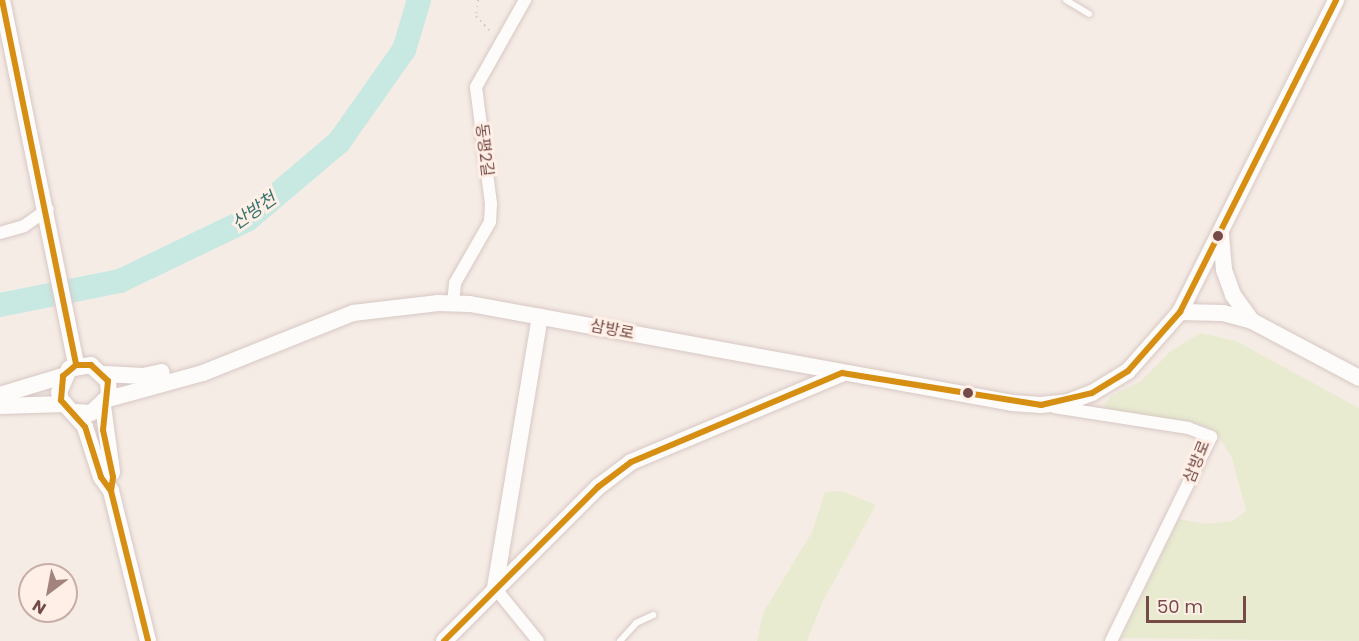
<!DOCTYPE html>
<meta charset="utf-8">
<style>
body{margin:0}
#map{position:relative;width:1359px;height:641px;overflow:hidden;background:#f6ece6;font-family:Poppins,"Noto Sans KR",sans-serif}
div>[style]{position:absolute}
.green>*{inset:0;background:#e8ebd0}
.river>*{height:24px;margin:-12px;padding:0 12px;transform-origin:12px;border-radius:12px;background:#c8e8e2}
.path>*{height:2px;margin-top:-1px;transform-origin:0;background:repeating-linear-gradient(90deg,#d7cac8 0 1.5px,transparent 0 6px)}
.roads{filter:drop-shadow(0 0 2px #d7c8c4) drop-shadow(0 0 2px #d7c8c4)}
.lane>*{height:6px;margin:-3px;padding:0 3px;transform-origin:3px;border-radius:3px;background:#fefcfb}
.street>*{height:12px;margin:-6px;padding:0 6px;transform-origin:6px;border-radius:6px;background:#fefcfb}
.secondary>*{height:16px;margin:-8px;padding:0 8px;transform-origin:8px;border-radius:8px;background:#fefcfb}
.bus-1>*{height:6px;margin:-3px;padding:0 3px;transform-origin:3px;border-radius:3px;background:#d68f12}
.dots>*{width:16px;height:16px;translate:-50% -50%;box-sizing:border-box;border:3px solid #ffefe6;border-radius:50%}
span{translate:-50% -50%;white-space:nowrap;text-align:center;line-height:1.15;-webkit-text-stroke:6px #ffefe6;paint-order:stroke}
.street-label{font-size:16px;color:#744b46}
.water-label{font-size:18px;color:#37746e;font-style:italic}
.north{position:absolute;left:18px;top:563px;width:60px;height:60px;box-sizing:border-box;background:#ffefe6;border:2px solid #c7ada6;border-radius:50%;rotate:212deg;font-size:16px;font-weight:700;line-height:24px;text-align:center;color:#744b46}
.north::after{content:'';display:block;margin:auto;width:21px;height:27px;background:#a2837e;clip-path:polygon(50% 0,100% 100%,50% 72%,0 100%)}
.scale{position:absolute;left:1146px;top:596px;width:100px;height:27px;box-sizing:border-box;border:3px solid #744b46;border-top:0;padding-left:8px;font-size:18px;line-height:21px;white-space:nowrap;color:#744b46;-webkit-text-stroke:4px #ffefe6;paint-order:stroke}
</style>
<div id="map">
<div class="green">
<div style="clip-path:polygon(1200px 333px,1236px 341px,1359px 408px,1359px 641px,1121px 638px,1179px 519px,1205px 524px,1233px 521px,1246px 511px,1232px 458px,1215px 431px,1196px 423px,1106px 410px,1104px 405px,1111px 396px,1141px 381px,1170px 352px)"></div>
<div style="clip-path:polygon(842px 491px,876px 505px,823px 601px,807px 641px,757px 641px,763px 613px,812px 532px,825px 492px)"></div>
</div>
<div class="river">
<div style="left:0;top:305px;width:122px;rotate:-11.3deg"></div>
<div style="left:120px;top:281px;width:141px;rotate:-25.7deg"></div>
<div style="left:247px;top:220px;width:121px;rotate:-40.3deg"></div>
<div style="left:339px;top:142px;width:113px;rotate:-54.8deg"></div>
<div style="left:404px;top:50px;width:52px;rotate:-73.3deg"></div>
</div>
<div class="path">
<div style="left:478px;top:0;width:16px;rotate:97deg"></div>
<div style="left:476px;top:16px;width:23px;rotate:47deg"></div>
</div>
<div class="roads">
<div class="lane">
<div style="left:1066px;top:0;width:27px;rotate:31deg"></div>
<div style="left:620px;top:641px;width:24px;rotate:-48deg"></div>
<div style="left:636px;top:623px;width:19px;rotate:-25deg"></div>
</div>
<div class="street">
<div style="left:0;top:233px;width:25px;rotate:-16deg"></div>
<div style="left:24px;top:226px;width:29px;rotate:-35deg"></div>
<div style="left:453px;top:303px;width:20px;rotate:-84deg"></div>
<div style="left:455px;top:283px;width:70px;rotate:-60.2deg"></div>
<div style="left:490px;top:222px;width:18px;rotate:-87deg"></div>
<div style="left:491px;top:204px;width:118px;rotate:-97.3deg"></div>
<div style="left:476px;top:87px;width:100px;rotate:-60.6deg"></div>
<div style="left:1054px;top:407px;width:136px;rotate:8.9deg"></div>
<div style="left:1188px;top:428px;width:25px;rotate:21deg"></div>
<div style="left:1211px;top:437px;width:227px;rotate:116.1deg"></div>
<div style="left:495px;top:588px;width:68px;rotate:50.9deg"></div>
</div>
<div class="secondary">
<div style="left:2px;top:0;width:372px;rotate:78.5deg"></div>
<div style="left:1221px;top:235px;width:35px;rotate:85deg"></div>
<div style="left:1224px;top:270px;width:27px;rotate:70deg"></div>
<div style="left:1233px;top:295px;width:32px;rotate:54deg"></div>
<div style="left:1252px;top:321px;width:121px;rotate:28deg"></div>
<div style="left:1180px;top:312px;width:43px;rotate:1.3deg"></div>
<div style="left:1223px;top:313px;width:30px;rotate:15deg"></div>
<div style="left:104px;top:374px;width:39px;rotate:3deg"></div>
<div style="left:143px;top:376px;width:19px;rotate:-12deg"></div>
<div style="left:0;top:395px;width:66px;rotate:-16.8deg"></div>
<div style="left:108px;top:399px;width:98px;rotate:-15.3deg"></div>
<div style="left:203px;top:373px;width:162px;rotate:-21.8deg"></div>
<div style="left:353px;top:313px;width:86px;rotate:-6.7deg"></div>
<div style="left:438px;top:303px;width:32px;rotate:2deg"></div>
<div style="left:470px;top:304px;width:551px;rotate:10.35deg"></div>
<div style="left:1012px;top:403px;width:29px;rotate:4deg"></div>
<div style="left:1041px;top:405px;width:27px;rotate:-6deg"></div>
<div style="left:1068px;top:402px;width:26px;rotate:-21deg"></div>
<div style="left:1092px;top:393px;width:42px;rotate:-31.4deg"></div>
<div style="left:1128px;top:371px;width:79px;rotate:-48.6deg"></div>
<div style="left:1180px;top:312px;width:349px;rotate:-63.4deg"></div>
<div style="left:0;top:406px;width:65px;rotate:-1.8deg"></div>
<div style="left:103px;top:406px;width:67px;rotate:82.2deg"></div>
<div style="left:74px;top:412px;width:17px;rotate:3deg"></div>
<div style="left:91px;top:413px;width:25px;rotate:-43deg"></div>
<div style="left:109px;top:396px;width:15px;rotate:-94deg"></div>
<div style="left:108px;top:381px;width:23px;rotate:-137deg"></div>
<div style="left:91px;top:365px;width:22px;rotate:170deg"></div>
<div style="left:69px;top:369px;width:25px;rotate:113deg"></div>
<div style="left:59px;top:392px;width:8px;rotate:76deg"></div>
<div style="left:61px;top:400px;width:36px;rotate:48deg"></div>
<div style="left:85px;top:427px;width:52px;rotate:72.3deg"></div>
<div style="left:101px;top:477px;width:17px;rotate:54deg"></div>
<div style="left:111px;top:491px;width:154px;rotate:76.1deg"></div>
<div style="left:495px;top:588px;width:275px;rotate:-80.6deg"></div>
<div style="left:444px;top:641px;width:218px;rotate:-45deg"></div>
<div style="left:598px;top:487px;width:41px;rotate:-37.1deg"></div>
<div style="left:631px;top:462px;width:228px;rotate:-22.7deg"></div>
</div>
</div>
<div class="bus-1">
<div style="left:2px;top:0;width:372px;rotate:78.5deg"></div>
<div style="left:76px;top:365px;width:15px"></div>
<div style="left:91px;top:365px;width:23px;rotate:43deg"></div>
<div style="left:108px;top:381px;width:49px;rotate:95.8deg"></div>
<div style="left:103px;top:430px;width:48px;rotate:78deg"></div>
<div style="left:113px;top:477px;width:14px;rotate:98deg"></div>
<div style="left:111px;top:491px;width:17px;rotate:-126deg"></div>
<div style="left:101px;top:477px;width:52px;rotate:-107.7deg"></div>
<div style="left:85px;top:427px;width:36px;rotate:-132deg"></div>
<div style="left:61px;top:400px;width:24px;rotate:-85deg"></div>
<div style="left:63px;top:376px;width:17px;rotate:-40deg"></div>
<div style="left:111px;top:491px;width:154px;rotate:76.1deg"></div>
<div style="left:444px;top:641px;width:218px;rotate:-45deg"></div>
<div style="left:598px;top:487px;width:41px;rotate:-37.1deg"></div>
<div style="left:631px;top:462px;width:229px;rotate:-22.9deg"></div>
<div style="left:842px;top:373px;width:202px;rotate:9.1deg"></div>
<div style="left:1041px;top:405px;width:52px;rotate:-13.2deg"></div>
<div style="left:1092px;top:393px;width:42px;rotate:-31.4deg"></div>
<div style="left:1128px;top:371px;width:79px;rotate:-48.6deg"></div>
<div style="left:1180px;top:312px;width:349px;rotate:-63.4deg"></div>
</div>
<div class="dots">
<div style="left:1218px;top:236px;background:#744b46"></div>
<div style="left:968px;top:393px;background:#744b46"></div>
</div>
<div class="street-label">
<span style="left:484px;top:150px;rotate:83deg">동평2길</span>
<span style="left:612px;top:330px;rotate:11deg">삼방로</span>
<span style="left:1197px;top:462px;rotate:-68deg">삼방로</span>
</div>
<div class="water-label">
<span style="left:254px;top:211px;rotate:-35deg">산방천</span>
</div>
<div class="north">N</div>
<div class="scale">50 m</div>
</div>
